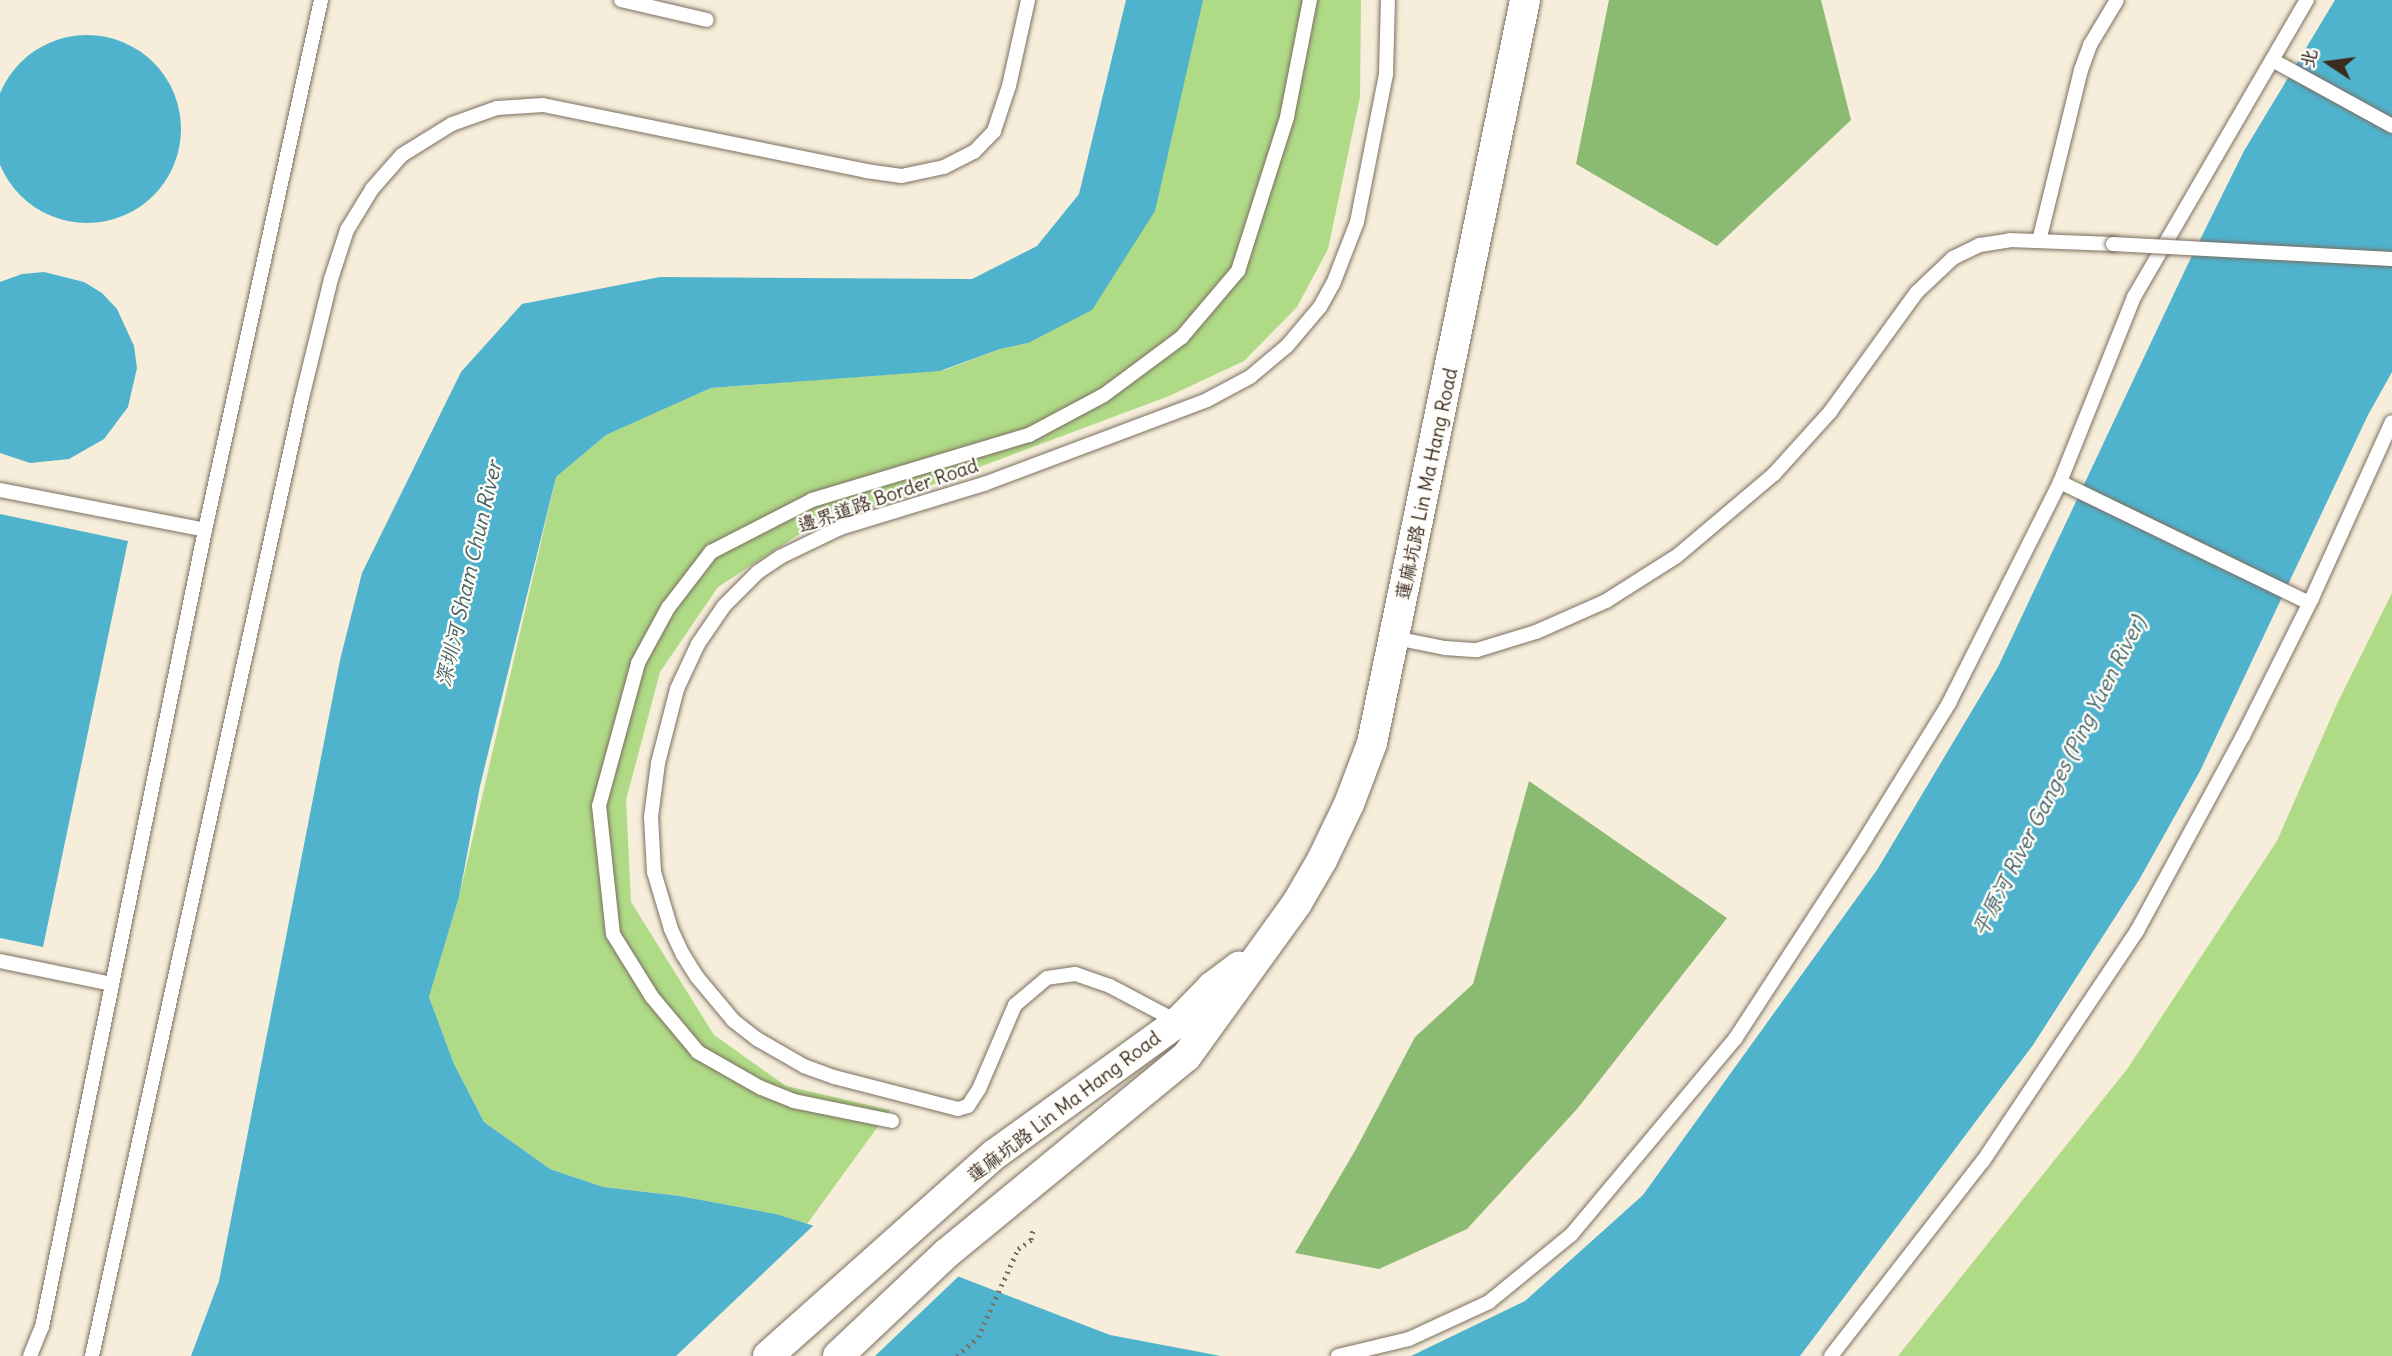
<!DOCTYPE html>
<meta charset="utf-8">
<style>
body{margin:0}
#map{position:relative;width:2392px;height:1356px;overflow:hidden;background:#f6edda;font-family:Delius,"LXGW WenKai TC",sans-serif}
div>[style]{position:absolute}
.green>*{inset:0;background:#afda86}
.forest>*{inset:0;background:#8bba73}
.water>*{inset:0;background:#4fb3cd}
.round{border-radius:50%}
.pier>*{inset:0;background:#f6edda}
.path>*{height:4.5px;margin-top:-2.25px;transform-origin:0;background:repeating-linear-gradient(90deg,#7c6e60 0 2px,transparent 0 7px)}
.roads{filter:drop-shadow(0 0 2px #7c6e60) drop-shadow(0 0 2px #7c6e60)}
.service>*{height:14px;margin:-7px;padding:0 7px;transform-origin:7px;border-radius:7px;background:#fff}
.minor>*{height:30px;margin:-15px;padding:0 15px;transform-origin:15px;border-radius:15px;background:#fff}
.bridges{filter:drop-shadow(0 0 2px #7c6e60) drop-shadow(0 0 2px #7c6e60)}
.service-bridge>*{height:14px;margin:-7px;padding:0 7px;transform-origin:7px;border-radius:7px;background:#fff}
span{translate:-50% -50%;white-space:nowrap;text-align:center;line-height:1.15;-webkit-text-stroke:5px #fdfcf7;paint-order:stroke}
.street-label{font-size:19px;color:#3b2a1e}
.water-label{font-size:21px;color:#436164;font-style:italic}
.north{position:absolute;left:2294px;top:28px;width:70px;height:70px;-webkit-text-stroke:5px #fdfcf7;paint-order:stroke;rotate:283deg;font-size:19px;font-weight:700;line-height:28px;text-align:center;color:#3b2a1e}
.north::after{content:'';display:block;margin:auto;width:24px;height:32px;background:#3b2a1e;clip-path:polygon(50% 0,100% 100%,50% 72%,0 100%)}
</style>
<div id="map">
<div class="green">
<div style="clip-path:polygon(1202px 0,1361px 0,1360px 97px,1328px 249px,1297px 307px,1244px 361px,1169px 396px,798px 535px,718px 587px,660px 672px,626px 800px,631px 902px,714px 1035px,786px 1086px,890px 1110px,807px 1224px,776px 1214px,680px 1196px,603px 1187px,550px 1169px,484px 1122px,454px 1064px,429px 997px,459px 897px,556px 477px,606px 435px,711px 388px,945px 370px,1000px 349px,1028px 343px)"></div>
<div style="clip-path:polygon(2392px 593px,2392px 1356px,1898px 1356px,2128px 1068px,2277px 841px,2337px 704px)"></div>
</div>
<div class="forest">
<div style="clip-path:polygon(1609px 0,1821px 0,1851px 120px,1717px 246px,1576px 164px)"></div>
<div style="clip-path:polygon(1529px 781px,1727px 918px,1577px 1109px,1467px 1229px,1379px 1269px,1295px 1253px,1356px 1149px,1415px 1037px,1473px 984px)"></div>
</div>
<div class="water">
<div style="clip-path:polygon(1126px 0,1203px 0,1155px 211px,1092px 310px,1028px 343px,1000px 349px,940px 371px,711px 388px,606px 435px,556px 477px,480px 786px,459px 897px,429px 997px,454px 1064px,484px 1122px,550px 1169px,603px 1187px,680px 1196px,776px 1214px,887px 1249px,1110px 1335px,1221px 1356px,191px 1356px,219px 1281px,340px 660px,362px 573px,461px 372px,522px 304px,660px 277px,972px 279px,1037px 246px,1079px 194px)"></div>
<div style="clip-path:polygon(2335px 0,2392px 0,2392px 372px,2368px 415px,2200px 771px,2139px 880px,2033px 1045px,1800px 1356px,1411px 1356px,1525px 1301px,1643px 1195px,1877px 870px,1998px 667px,2187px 266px,2244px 151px)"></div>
<div class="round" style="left:-7px;top:35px;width:188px;height:188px"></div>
<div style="clip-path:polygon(44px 272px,84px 282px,102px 293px,117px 309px,134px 346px,137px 368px,128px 407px,104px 439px,69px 459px,30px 463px,0 453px,0 282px,22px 274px)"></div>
<div style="clip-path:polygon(0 514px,128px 541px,43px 947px,0 938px)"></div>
</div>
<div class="pier">
<div style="clip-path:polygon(816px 1223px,961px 1274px,875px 1356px,676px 1356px)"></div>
</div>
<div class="path">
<div style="left:957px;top:1356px;width:28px;rotate:-42deg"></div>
<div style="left:978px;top:1337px;width:97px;rotate:-65.6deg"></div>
<div style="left:1018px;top:1249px;width:16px;rotate:-35deg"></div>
<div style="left:1031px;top:1240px;width:12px;rotate:-81deg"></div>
</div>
<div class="roads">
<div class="service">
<div style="left:621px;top:0;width:88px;rotate:13.1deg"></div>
<div style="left:2274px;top:61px;width:135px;rotate:28.8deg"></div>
<div style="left:2039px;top:241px;width:176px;rotate:-76.2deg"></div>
<div style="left:2081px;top:70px;width:27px;rotate:-70deg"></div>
<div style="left:2090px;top:45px;width:52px;rotate:-59deg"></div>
<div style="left:2060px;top:482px;width:277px;rotate:25.9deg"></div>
<div style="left:0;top:490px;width:209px;rotate:11deg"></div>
<div style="left:1395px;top:638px;width:51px;rotate:11.3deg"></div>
<div style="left:1445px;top:648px;width:32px;rotate:4deg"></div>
<div style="left:1477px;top:650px;width:62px;rotate:-17deg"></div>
<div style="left:1536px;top:632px;width:77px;rotate:-23.9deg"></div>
<div style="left:1606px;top:601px;width:84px;rotate:-32.4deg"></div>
<div style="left:1677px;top:556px;width:127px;rotate:-40.2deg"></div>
<div style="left:1774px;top:474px;width:84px;rotate:-47.9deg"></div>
<div style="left:1830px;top:412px;width:148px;rotate:-54.1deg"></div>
<div style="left:1917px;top:292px;width:50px;rotate:-43.4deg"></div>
<div style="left:1953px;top:258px;width:30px;rotate:-26deg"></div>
<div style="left:1980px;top:245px;width:30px;rotate:-9deg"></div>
<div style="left:2010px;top:240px;width:103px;rotate:2.2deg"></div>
<div style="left:0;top:961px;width:114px;rotate:11.6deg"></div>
<div style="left:1178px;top:1022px;width:77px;rotate:-152.1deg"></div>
<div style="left:1110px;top:986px;width:37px;rotate:-161deg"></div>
<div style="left:1075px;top:974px;width:28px;rotate:172deg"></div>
<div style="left:1047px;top:978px;width:42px;rotate:139.8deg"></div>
<div style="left:1015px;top:1005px;width:91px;rotate:113.2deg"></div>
<div style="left:979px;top:1089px;width:20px;rotate:123deg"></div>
<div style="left:968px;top:1106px;width:10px;rotate:163deg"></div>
<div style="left:958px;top:1109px;width:128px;rotate:-165.5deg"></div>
<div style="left:834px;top:1077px;width:32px;rotate:-160deg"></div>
<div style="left:804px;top:1066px;width:54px;rotate:-150.1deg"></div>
<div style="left:757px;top:1039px;width:31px;rotate:-142deg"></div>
<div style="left:733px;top:1020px;width:56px;rotate:-129.9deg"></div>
<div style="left:697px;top:977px;width:26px;rotate:-122deg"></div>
<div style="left:683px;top:955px;width:29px;rotate:-115deg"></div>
<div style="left:671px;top:929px;width:59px;rotate:-106.6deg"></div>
<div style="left:654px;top:872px;width:55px;rotate:-93.1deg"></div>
<div style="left:651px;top:817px;width:54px;rotate:-82.6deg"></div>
<div style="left:658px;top:763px;width:76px;rotate:-75.6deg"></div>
<div style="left:677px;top:689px;width:50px;rotate:-65deg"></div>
<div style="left:698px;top:644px;width:46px;rotate:-55.6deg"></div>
<div style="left:724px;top:606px;width:48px;rotate:-45deg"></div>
<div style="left:758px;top:572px;width:27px;rotate:-34deg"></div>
<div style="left:780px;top:557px;width:67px;rotate:-25.8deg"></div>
<div style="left:840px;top:528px;width:151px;rotate:-17deg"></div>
<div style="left:984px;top:484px;width:238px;rotate:-20.6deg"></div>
<div style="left:1207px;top:400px;width:49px;rotate:-28.1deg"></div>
<div style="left:1250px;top:377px;width:48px;rotate:-40deg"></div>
<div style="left:1287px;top:346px;width:51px;rotate:-49.8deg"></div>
<div style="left:1320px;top:307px;width:26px;rotate:-61deg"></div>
<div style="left:1333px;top:284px;width:66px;rotate:-68.8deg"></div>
<div style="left:1357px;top:222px;width:151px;rotate:-78.9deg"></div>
<div style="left:1386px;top:74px;width:74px;rotate:-88.5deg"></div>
<div style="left:892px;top:1121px;width:100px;rotate:-168.5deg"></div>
<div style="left:794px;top:1101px;width:35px;rotate:-158deg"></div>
<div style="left:761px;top:1088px;width:73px;rotate:-150.3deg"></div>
<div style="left:698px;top:1052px;width:72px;rotate:-129.9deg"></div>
<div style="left:652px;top:997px;width:74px;rotate:-121.8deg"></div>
<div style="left:613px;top:934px;width:129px;rotate:-96.2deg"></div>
<div style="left:599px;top:806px;width:148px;rotate:-74.7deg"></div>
<div style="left:638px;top:663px;width:63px;rotate:-61.4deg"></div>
<div style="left:668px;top:608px;width:71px;rotate:-52.5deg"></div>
<div style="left:711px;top:552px;width:114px;rotate:-27.2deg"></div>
<div style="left:812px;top:500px;width:227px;rotate:-16.7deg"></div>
<div style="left:1029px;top:435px;width:85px;rotate:-28.1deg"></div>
<div style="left:1104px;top:395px;width:97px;rotate:-36.6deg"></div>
<div style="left:1182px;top:337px;width:87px;rotate:-49.7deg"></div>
<div style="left:1238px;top:271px;width:162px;rotate:-72.3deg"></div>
<div style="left:1287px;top:117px;width:119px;rotate:-78.9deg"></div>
<div style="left:30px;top:1356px;width:31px;rotate:-68deg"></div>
<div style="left:42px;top:1327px;width:813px;rotate:-78.44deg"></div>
<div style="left:205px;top:530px;width:543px;rotate:-77.65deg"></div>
<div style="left:92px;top:1356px;width:977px;rotate:-77.64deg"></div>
<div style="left:301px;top:402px;width:127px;rotate:-76.3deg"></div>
<div style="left:331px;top:279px;width:52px;rotate:-71.9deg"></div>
<div style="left:347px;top:230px;width:48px;rotate:-58.6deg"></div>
<div style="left:372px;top:189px;width:45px;rotate:-48.6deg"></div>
<div style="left:402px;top:155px;width:59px;rotate:-31.8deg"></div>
<div style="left:452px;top:124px;width:48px;rotate:-19.6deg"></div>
<div style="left:497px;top:108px;width:46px;rotate:-3.7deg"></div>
<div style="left:543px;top:105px;width:330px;rotate:11.5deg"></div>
<div style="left:866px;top:171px;width:36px;rotate:8deg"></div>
<div style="left:902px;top:176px;width:43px;rotate:-12.1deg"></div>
<div style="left:944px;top:167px;width:34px;rotate:-27deg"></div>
<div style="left:974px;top:152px;width:29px;rotate:-46deg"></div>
<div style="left:994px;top:131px;width:47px;rotate:-71.6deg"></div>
<div style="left:1009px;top:86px;width:88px;rotate:-77.5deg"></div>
<div style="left:1338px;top:1356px;width:73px;rotate:-13.5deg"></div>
<div style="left:1409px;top:1339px;width:88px;rotate:-24.8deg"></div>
<div style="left:1489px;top:1302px;width:106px;rotate:-39.3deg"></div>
<div style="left:1571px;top:1235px;width:256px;rotate:-50.1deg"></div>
<div style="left:1735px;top:1039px;width:227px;rotate:-56.9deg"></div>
<div style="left:1859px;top:849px;width:172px;rotate:-58.3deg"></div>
<div style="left:1949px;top:703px;width:247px;rotate:-63.3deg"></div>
<div style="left:2060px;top:482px;width:199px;rotate:-68.2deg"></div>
<div style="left:2134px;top:297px;width:344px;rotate:-59.8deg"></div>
<div style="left:1831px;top:1356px;width:247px;rotate:-52.1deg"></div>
<div style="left:1983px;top:1161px;width:277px;rotate:-56.2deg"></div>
<div style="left:2137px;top:931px;width:222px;rotate:-61.5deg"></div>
<div style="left:2243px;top:736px;width:154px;rotate:-63.4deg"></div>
<div style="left:2312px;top:598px;width:193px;rotate:-65.6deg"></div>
</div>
<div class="minor">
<div style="left:768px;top:1356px;width:304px;rotate:-41.7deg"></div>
<div style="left:995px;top:1154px;width:226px;rotate:-35.8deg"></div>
<div style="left:1178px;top:1022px;width:49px;rotate:-45.8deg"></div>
<div style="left:1212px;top:987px;width:34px;rotate:-37deg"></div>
<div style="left:838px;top:1356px;width:150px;rotate:-43.4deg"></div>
<div style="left:947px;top:1253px;width:309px;rotate:-39.4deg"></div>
<div style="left:1186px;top:1057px;width:190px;rotate:-54.2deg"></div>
<div style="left:1297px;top:903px;width:50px;rotate:-59.8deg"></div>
<div style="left:1322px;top:860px;width:62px;rotate:-64.3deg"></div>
<div style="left:1349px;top:804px;width:65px;rotate:-69.3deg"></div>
<div style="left:1372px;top:743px;width:759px;rotate:-78.36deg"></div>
</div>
</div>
<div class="bridges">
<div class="service-bridge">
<div style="left:2113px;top:244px;width:279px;rotate:3.1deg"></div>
</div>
</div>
<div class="street-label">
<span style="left:1427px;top:484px;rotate:-78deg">蓮麻坑路 Lin Ma Hang Road</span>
<span style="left:888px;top:496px;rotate:-19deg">邊界道路 Border Road</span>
<span style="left:1064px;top:1107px;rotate:-37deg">蓮麻坑路 Lin Ma Hang Road</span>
</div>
<div class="water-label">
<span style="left:469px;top:574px;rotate:-77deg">深圳河 Sham Chun River</span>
<span style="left:2059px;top:776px;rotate:-63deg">平原河 River Ganges (Ping Yuen River)</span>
</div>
<div class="north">北</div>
</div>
